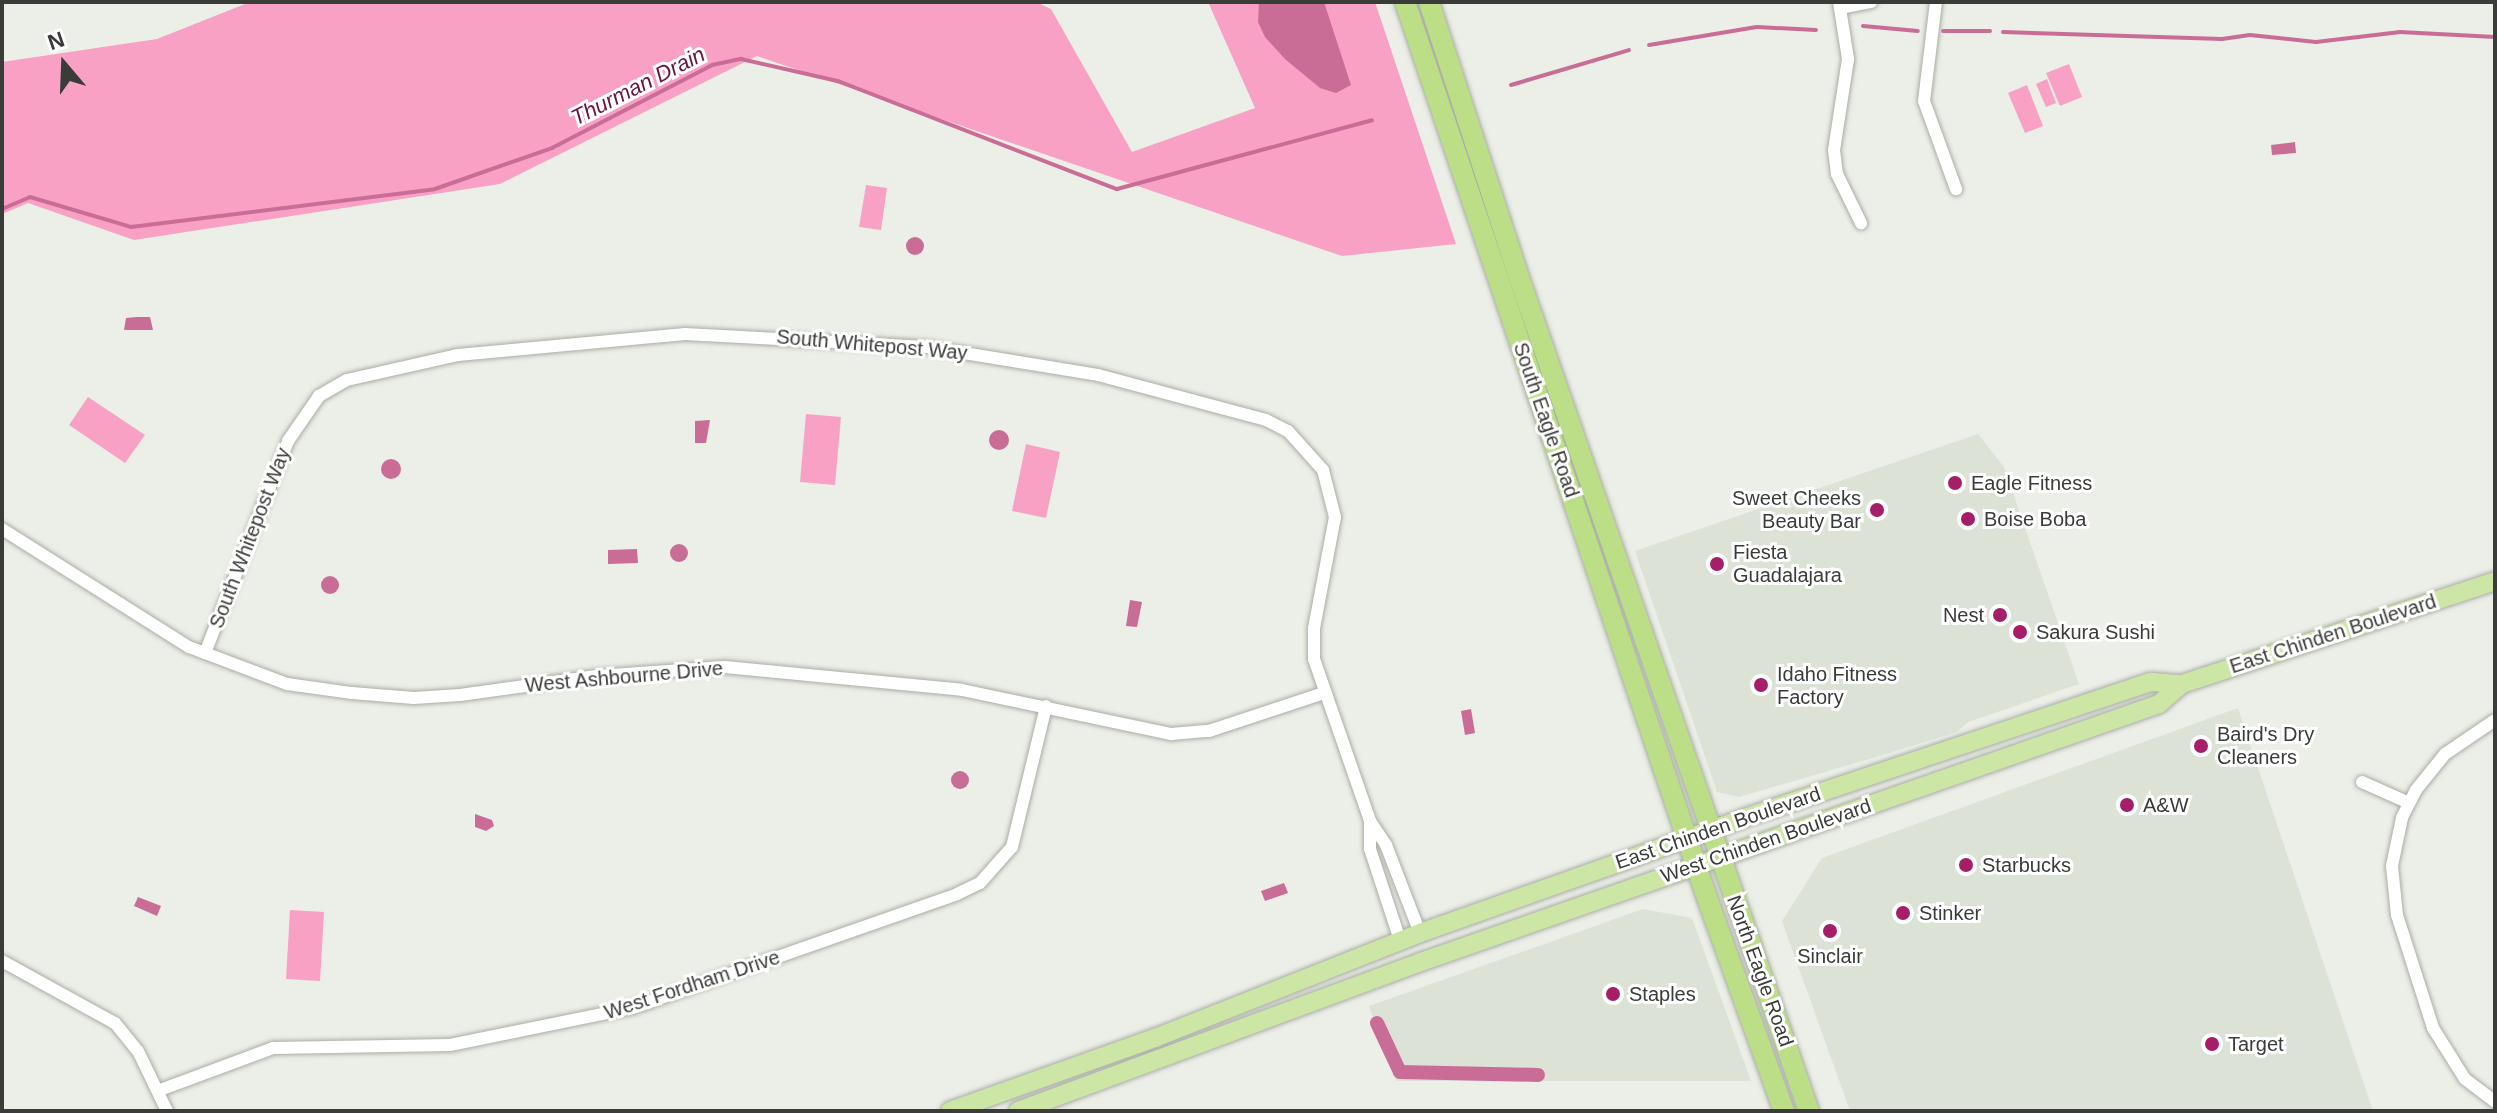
<!DOCTYPE html>
<style>
body{margin:0}
#map{position:relative;width:2497px;height:1113px;overflow:hidden;background:#ebefe7;font-family:Helvetica,sans-serif}
div>[style]{position:absolute}
.built>*{inset:0;background:#dce2d5}
.green>*{inset:0;background:#f9a1c5}
.water>*{inset:0;background:#ca6d96}
.round{border-radius:50%}
.stream>*{height:4px;margin:-2px;padding:0 2px;transform-origin:2px;border-radius:2px;background:#ca6d96}
.canal>*{height:14px;margin:-7px;padding:0 7px;transform-origin:7px;border-radius:7px;background:#ca6d96}
.roads{filter:drop-shadow(0 0 2px #aaada6) drop-shadow(0 0 2px #aaada6)}
.minor>*{height:12px;margin:-6px;padding:0 6px;transform-origin:6px;border-radius:6px;background:#fff}
.primary>*{height:18px;margin:-9px;padding:0 9px;transform-origin:9px;border-radius:9px;background:#cde6a5}
.trunk>*{height:20px;margin:-10px;padding:0 10px;transform-origin:10px;border-radius:10px;background:#bcde87}
.dots>*{width:22px;height:22px;translate:-50% -50%;box-sizing:border-box;border:4px solid #fff;border-radius:50%}
span{translate:-50% -50%;white-space:nowrap;text-align:center;line-height:1.15;-webkit-text-stroke:6px #fff;paint-order:stroke}
.street-label{font-size:20px;color:#3a3c39}
.poi-label{font-size:20px;color:#3a3c39}
.left{translate:0 -50%;text-align:left}
.right{translate:-100% -50%;text-align:right}
.water-label{font-size:22px;color:#6a1642;font-style:italic}
.frame{position:absolute;inset:0;border:4px solid #3a3c39;pointer-events:none}
.north{position:absolute;left:24px;top:24px;width:80px;height:80px;-webkit-text-stroke:6px #fff;paint-order:stroke;rotate:341deg;font-size:22px;font-weight:700;line-height:32px;text-align:center;color:#3a3c39}
.north::after{content:'';display:block;margin:auto;width:28px;height:36px;background:#3a3c39;clip-path:polygon(50% 0,100% 100%,50% 72%,0 100%)}
</style>
<div id="map">
<div class="built">
<div style="clip-path:polygon(1978px 434px,2004px 467px,2079px 684px,1968px 722px,1957px 732px,1866px 760px,1739px 797px,1717px 792px,1635px 551px)"></div>
<div style="clip-path:polygon(2238px 708px,2373px 1111px,1850px 1111px,1782px 921px,1822px 858px)"></div>
<div style="clip-path:polygon(1643px 909px,1692px 918px,1751px 1081px,1396px 1081px,1369px 1006px)"></div>
</div>
<div class="green">
<div style="clip-path:polygon(250px 2px,1036px 2px,1051px 9px,1132px 152px,1255px 108px,1208px 2px,1375px 2px,1456px 244px,1342px 256px,757px 56px,500px 184px,134px 240px,28px 203px,2px 214px,2px 62px,157px 39px)"></div>
<div style="clip-path:polygon(2069px 64px,2082px 97px,2060px 106px,2046px 73px)"></div>
<div style="clip-path:polygon(2047px 79px,2056px 103px,2046px 107px,2036px 84px)"></div>
<div style="clip-path:polygon(2027px 85px,2043px 126px,2025px 133px,2008px 93px)"></div>
<div style="clip-path:polygon(866px 185px,887px 188px,881px 230px,859px 227px)"></div>
<div style="clip-path:polygon(88px 397px,145px 435px,125px 463px,69px 425px)"></div>
<div style="clip-path:polygon(806px 414px,841px 417px,835px 485px,800px 482px)"></div>
<div style="clip-path:polygon(1026px 444px,1060px 452px,1046px 518px,1012px 511px)"></div>
<div style="clip-path:polygon(290px 910px,324px 912px,320px 981px,286px 979px)"></div>
</div>
<div class="water">
<div style="clip-path:polygon(1259px 2px,1324px 2px,1351px 85px,1336px 93px,1320px 88px,1285px 59px,1265px 37px,1258px 22px)"></div>
<div style="clip-path:polygon(2295px 142px,2296px 153px,2272px 155px,2271px 145px)"></div>
<div class="round" style="left:906px;top:237px;width:18px;height:18px"></div>
<div style="clip-path:polygon(137px 317px,150px 317px,153px 330px,124px 330px,126px 318px)"></div>
<div style="clip-path:polygon(710px 420px,706px 443px,695px 443px,695px 421px)"></div>
<div class="round" style="left:989px;top:430px;width:20px;height:20px"></div>
<div class="round" style="left:381px;top:459px;width:20px;height:20px"></div>
<div class="round" style="left:670px;top:544px;width:18px;height:18px"></div>
<div style="clip-path:polygon(637px 549px,638px 563px,608px 564px,608px 550px)"></div>
<div class="round" style="left:321px;top:576px;width:18px;height:18px"></div>
<div style="clip-path:polygon(1130px 600px,1142px 602px,1137px 627px,1126px 626px)"></div>
<div style="clip-path:polygon(1471px 709px,1475px 733px,1465px 735px,1461px 711px)"></div>
<div class="round" style="left:951px;top:771px;width:18px;height:18px"></div>
<div style="clip-path:polygon(475px 814px,492px 820px,494px 826px,486px 831px,475px 827px)"></div>
<div style="clip-path:polygon(1284px 883px,1288px 893px,1265px 901px,1261px 891px)"></div>
<div style="clip-path:polygon(138px 897px,161px 906px,157px 916px,134px 906px)"></div>
</div>
<div class="stream">
<div style="left:1863px;top:26px;width:55px;rotate:5.2deg"></div>
<div style="left:1943px;top:31px;width:47px"></div>
<div style="left:2003px;top:32px;width:219px;rotate:1.8deg"></div>
<div style="left:2222px;top:39px;width:28px;rotate:-8deg"></div>
<div style="left:2250px;top:35px;width:66px;rotate:6.1deg"></div>
<div style="left:2316px;top:42px;width:85px;rotate:-6.8deg"></div>
<div style="left:2400px;top:32px;width:95px;rotate:3deg"></div>
<div style="left:1649px;top:45px;width:109px;rotate:-9.5deg"></div>
<div style="left:1757px;top:27px;width:59px;rotate:2.9deg"></div>
<div style="left:1511px;top:85px;width:123px;rotate:-16.5deg"></div>
<div style="left:2px;top:209px;width:30px;rotate:-23deg"></div>
<div style="left:30px;top:197px;width:105px;rotate:16.5deg"></div>
<div style="left:131px;top:227px;width:306px;rotate:-7.1deg"></div>
<div style="left:435px;top:189px;width:124px;rotate:-19.3deg"></div>
<div style="left:552px;top:148px;width:180px;rotate:-27.4deg"></div>
<div style="left:712px;top:65px;width:30px;rotate:-12deg"></div>
<div style="left:741px;top:59px;width:99px;rotate:12.8deg"></div>
<div style="left:838px;top:81px;width:299px;rotate:21.2deg"></div>
<div style="left:1117px;top:189px;width:264px;rotate:-15.1deg"></div>
</div>
<div class="canal">
<div style="left:1377px;top:1023px;width:54px;rotate:64.9deg"></div>
<div style="left:1400px;top:1072px;width:138px;rotate:1.2deg"></div>
</div>
<div class="roads">
<div class="minor">
<div style="left:1839px;top:2px;width:58px;rotate:81deg"></div>
<div style="left:1848px;top:59px;width:92px;rotate:98.7deg"></div>
<div style="left:1834px;top:150px;width:24px;rotate:83deg"></div>
<div style="left:1837px;top:174px;width:55px;rotate:63.9deg"></div>
<div style="left:1936px;top:2px;width:100px;rotate:96.9deg"></div>
<div style="left:1924px;top:101px;width:94px;rotate:70deg"></div>
<div style="left:1840px;top:8px;width:32px;rotate:-11deg"></div>
<div style="left:2px;top:529px;width:221px;rotate:32.3deg"></div>
<div style="left:189px;top:647px;width:105px;rotate:20.7deg"></div>
<div style="left:287px;top:684px;width:66px;rotate:7.9deg"></div>
<div style="left:352px;top:693px;width:62px;rotate:4.6deg"></div>
<div style="left:414px;top:698px;width:46px;rotate:-3.7deg"></div>
<div style="left:460px;top:695px;width:138px;rotate:-7.9deg"></div>
<div style="left:597px;top:676px;width:128px;rotate:-4deg"></div>
<div style="left:725px;top:667px;width:238px;rotate:5.5deg"></div>
<div style="left:962px;top:690px;width:214px;rotate:11.9deg"></div>
<div style="left:1171px;top:734px;width:38px;rotate:-5deg"></div>
<div style="left:1209px;top:731px;width:121px;rotate:-18.3deg"></div>
<div style="left:205px;top:653px;width:228px;rotate:-68.6deg"></div>
<div style="left:288px;top:441px;width:55px;rotate:-55.4deg"></div>
<div style="left:319px;top:396px;width:32px;rotate:-30deg"></div>
<div style="left:347px;top:380px;width:114px;rotate:-12.7deg"></div>
<div style="left:458px;top:355px;width:228px;rotate:-5.3deg"></div>
<div style="left:685px;top:334px;width:242px;rotate:3.1deg"></div>
<div style="left:927px;top:347px;width:173px;rotate:9.3deg"></div>
<div style="left:1098px;top:375px;width:174px;rotate:15deg"></div>
<div style="left:1266px;top:420px;width:25px;rotate:27deg"></div>
<div style="left:1288px;top:431px;width:52px;rotate:48.1deg"></div>
<div style="left:1323px;top:470px;width:49px;rotate:75.7deg"></div>
<div style="left:1335px;top:517px;width:113px;rotate:100.7deg"></div>
<div style="left:1314px;top:628px;width:31px;rotate:90deg"></div>
<div style="left:1314px;top:659px;width:171px;rotate:70.9deg"></div>
<div style="left:1370px;top:821px;width:29px;rotate:56deg"></div>
<div style="left:1386px;top:845px;width:94px;rotate:68.9deg"></div>
<div style="left:2495px;top:720px;width:60px;rotate:145.8deg"></div>
<div style="left:2445px;top:754px;width:46px;rotate:128.9deg"></div>
<div style="left:2416px;top:790px;width:31px;rotate:117deg"></div>
<div style="left:2402px;top:818px;width:49px;rotate:101.8deg"></div>
<div style="left:2392px;top:866px;width:49px;rotate:84.2deg"></div>
<div style="left:2397px;top:915px;width:119px;rotate:72.3deg"></div>
<div style="left:2433px;top:1028px;width:60px;rotate:57.9deg"></div>
<div style="left:2465px;top:1079px;width:38px;rotate:37deg"></div>
<div style="left:2362px;top:782px;width:51px;rotate:24.1deg"></div>
<div style="left:1370px;top:821px;width:28px;rotate:90deg"></div>
<div style="left:1370px;top:849px;width:96px;rotate:71.8deg"></div>
<div style="left:2px;top:961px;width:129px;rotate:28.8deg"></div>
<div style="left:115px;top:1023px;width:36px;rotate:51deg"></div>
<div style="left:138px;top:1051px;width:67px;rotate:64.2deg"></div>
<div style="left:160px;top:1090px;width:121px;rotate:-20.4deg"></div>
<div style="left:273px;top:1048px;width:177px;rotate:-1deg"></div>
<div style="left:450px;top:1045px;width:186px;rotate:-11.5deg"></div>
<div style="left:632px;top:1008px;width:344px;rotate:-19.3deg"></div>
<div style="left:957px;top:894px;width:25px;rotate:-26deg"></div>
<div style="left:980px;top:883px;width:48px;rotate:-48.4deg"></div>
<div style="left:1012px;top:847px;width:145px;rotate:-76.4deg"></div>
</div>
<div class="primary">
<div style="left:950px;top:1111px;width:218px;rotate:-19.6deg"></div>
<div style="left:1155px;top:1038px;width:285px;rotate:-21.6deg"></div>
<div style="left:1420px;top:933px;width:344px;rotate:-19.5deg"></div>
<div style="left:1744px;top:818px;width:429px;rotate:-18.5deg"></div>
<div style="left:2151px;top:682px;width:31px;rotate:4deg"></div>
<div style="left:2182px;top:684px;width:330px;rotate:-18.2deg"></div>
<div style="left:1018px;top:1111px;width:427px;rotate:-20.3deg"></div>
<div style="left:1418px;top:963px;width:785px;rotate:-19.27deg"></div>
<div style="left:2159px;top:704px;width:30px;rotate:-41deg"></div>
</div>
<div class="trunk">
<div style="left:1405px;top:2px;width:939px;rotate:71.37deg"></div>
<div style="left:1705px;top:892px;width:233px;rotate:70.2deg"></div>
<div style="left:1429px;top:2px;width:302px;rotate:71.9deg"></div>
<div style="left:1523px;top:289px;width:870px;rotate:70.82deg"></div>
</div>
</div>
<div class="dots">
<div style="left:1955px;top:483px;background:#a61e67"></div>
<div style="left:1877px;top:510px;background:#a61e67"></div>
<div style="left:1968px;top:519px;background:#a61e67"></div>
<div style="left:1717px;top:564px;background:#a61e67"></div>
<div style="left:2000px;top:615px;background:#a61e67"></div>
<div style="left:2020px;top:632px;background:#a61e67"></div>
<div style="left:1761px;top:685px;background:#a61e67"></div>
<div style="left:2201px;top:746px;background:#a61e67"></div>
<div style="left:2127px;top:805px;background:#a61e67"></div>
<div style="left:1966px;top:865px;background:#a61e67"></div>
<div style="left:1903px;top:913px;background:#a61e67"></div>
<div style="left:1830px;top:931px;background:#a61e67"></div>
<div style="left:1613px;top:994px;background:#a61e67"></div>
<div style="left:2212px;top:1044px;background:#a61e67"></div>
</div>
<div class="street-label">
<span style="left:872px;top:345px;rotate:5deg">South Whitepost Way</span>
<span style="left:1546px;top:420px;rotate:71deg">South Eagle Road</span>
<span style="left:250px;top:538px;rotate:-69deg">South Whitepost Way</span>
<span style="left:2333px;top:634px;rotate:-18deg">East Chinden Boulevard</span>
<span style="left:624px;top:677px;rotate:-5deg">West Ashbourne Drive</span>
<span style="left:1718px;top:828px;rotate:-19deg">East Chinden Boulevard</span>
<span style="left:1766px;top:841px;rotate:-19deg">West Chinden Boulevard</span>
<span style="left:1760px;top:971px;rotate:70deg">North Eagle Road</span>
<span style="left:692px;top:985px;rotate:-18deg">West Fordham Drive</span>
</div>
<div class="poi-label">
<span class="left" style="left:1971px;top:483px">Eagle Fitness</span>
<span class="right" style="left:1861px;top:510px">Sweet Cheeks<br>Beauty Bar</span>
<span class="left" style="left:1984px;top:519px">Boise Boba</span>
<span class="left" style="left:1733px;top:564px">Fiesta<br>Guadalajara</span>
<span class="right" style="left:1984px;top:615px">Nest</span>
<span class="left" style="left:2036px;top:632px">Sakura Sushi</span>
<span class="left" style="left:1777px;top:686px">Idaho Fitness<br>Factory</span>
<span class="left" style="left:2217px;top:746px">Baird's Dry<br>Cleaners</span>
<span class="left" style="left:2143px;top:805px">A&amp;W</span>
<span class="left" style="left:1982px;top:865px">Starbucks</span>
<span class="left" style="left:1919px;top:913px">Stinker</span>
<span style="left:1830px;top:956px">Sinclair</span>
<span class="left" style="left:1629px;top:994px">Staples</span>
<span class="left" style="left:2228px;top:1044px">Target</span>
</div>
<div class="water-label">
<span style="left:638px;top:86px;rotate:-27deg">Thurman Drain</span>
</div>
<div class="frame"></div>
<div class="north">N</div>
</div>
